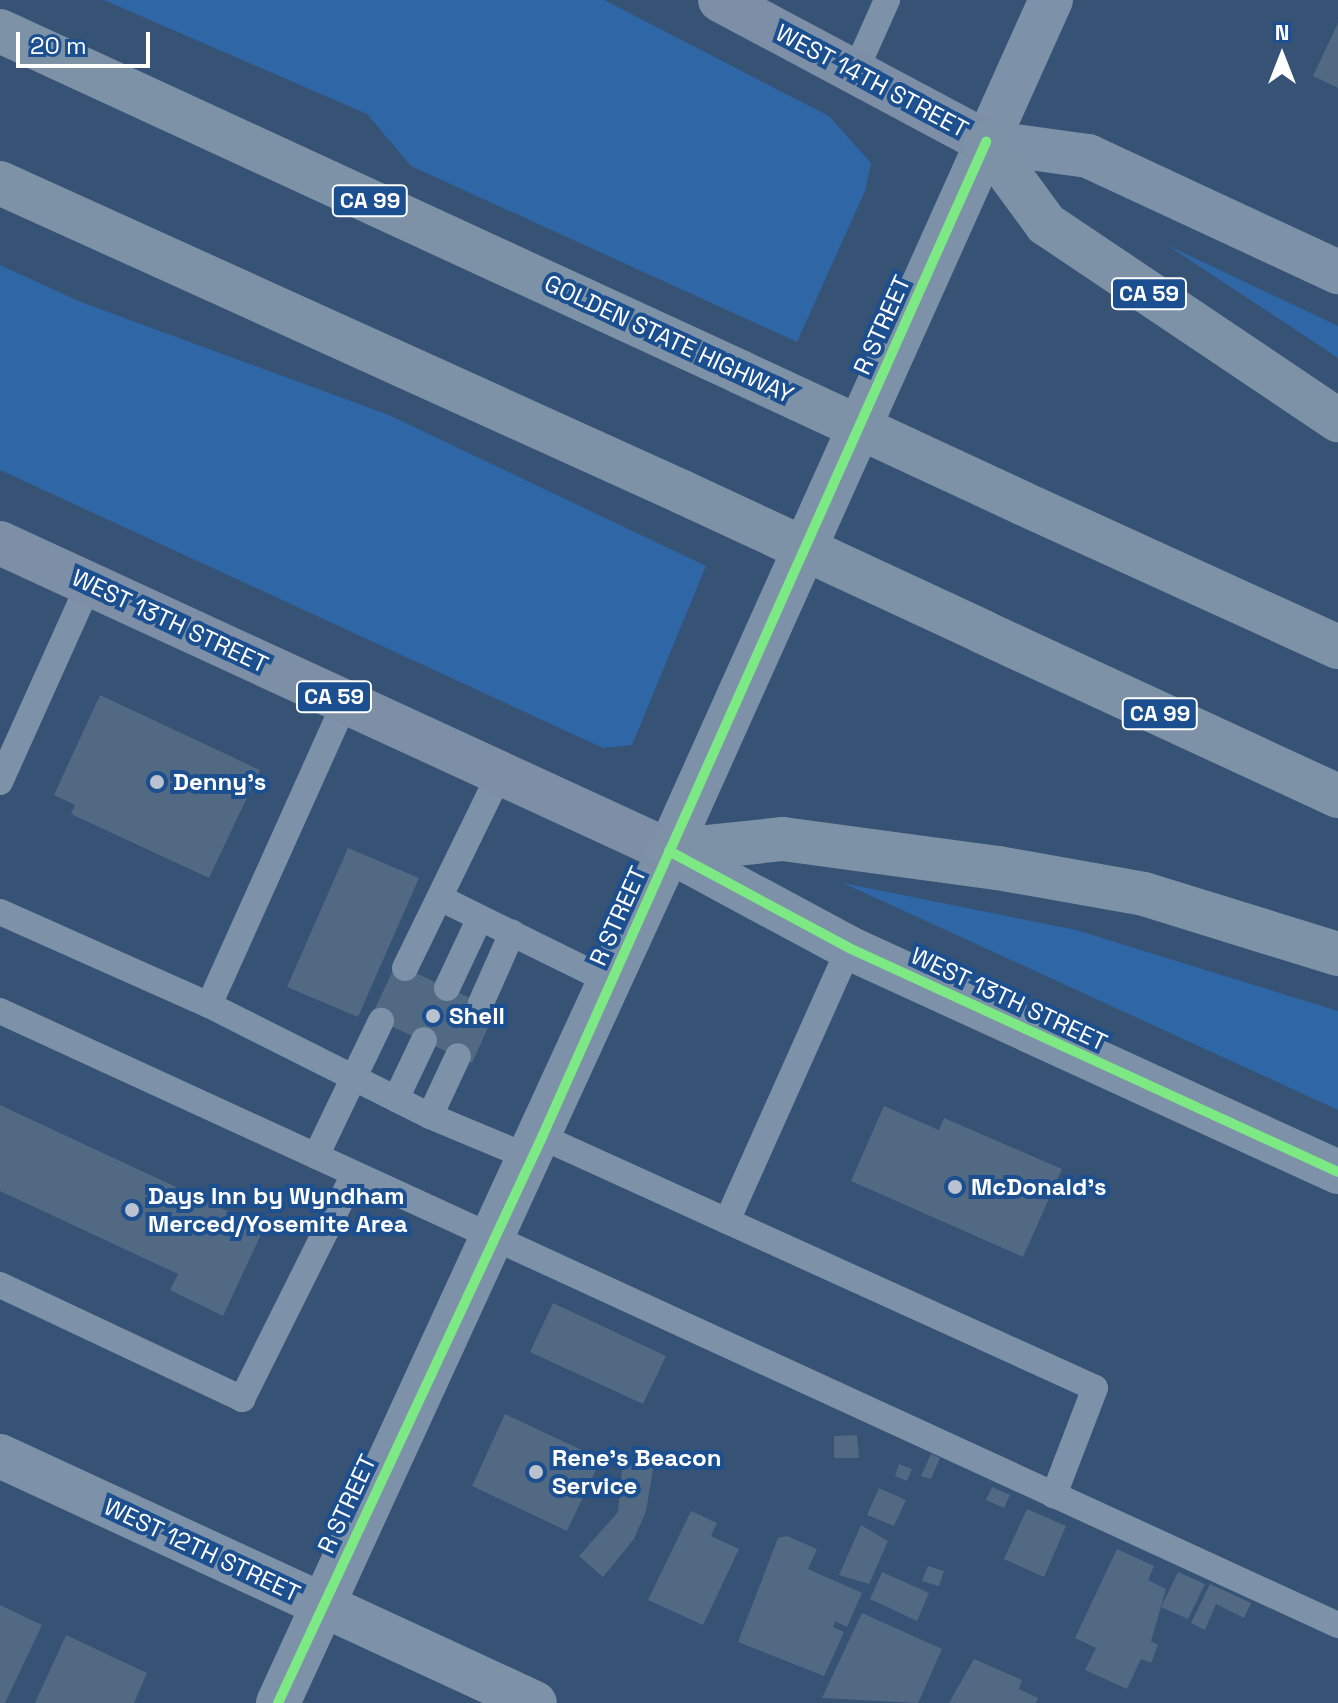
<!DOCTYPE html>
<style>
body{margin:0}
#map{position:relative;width:1338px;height:1703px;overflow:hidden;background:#365274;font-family:"Space Grotesk",sans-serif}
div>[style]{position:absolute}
.green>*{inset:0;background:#2f66a5}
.building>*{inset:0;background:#526984}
.service>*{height:26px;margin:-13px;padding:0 13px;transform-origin:13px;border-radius:13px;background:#7d92a8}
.minor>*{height:44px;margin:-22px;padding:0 22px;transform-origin:22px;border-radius:22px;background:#7d92a8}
.tertiary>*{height:44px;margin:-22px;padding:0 22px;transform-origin:22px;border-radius:22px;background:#7d92a8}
.primary>*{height:44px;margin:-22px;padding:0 22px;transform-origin:22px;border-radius:22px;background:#7d8ea7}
.motorway>*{height:44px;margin:-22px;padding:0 22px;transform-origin:22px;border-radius:22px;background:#7e92a7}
.motorway-bridge>*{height:44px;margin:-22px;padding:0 22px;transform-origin:22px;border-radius:22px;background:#7e92a7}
.cycleway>*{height:10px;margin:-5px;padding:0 5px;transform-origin:5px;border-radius:5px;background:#7ce984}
.dots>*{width:22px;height:22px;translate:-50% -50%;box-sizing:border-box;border:4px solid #1b4f8f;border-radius:50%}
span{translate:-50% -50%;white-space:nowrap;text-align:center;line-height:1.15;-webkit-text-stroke:8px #1b4f8f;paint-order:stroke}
.shield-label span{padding:2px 6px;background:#1b4f8f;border:2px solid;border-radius:6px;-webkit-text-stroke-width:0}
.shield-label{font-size:22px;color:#fff;font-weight:700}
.street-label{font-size:24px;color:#fff}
.poi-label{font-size:24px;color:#fff;font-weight:700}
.left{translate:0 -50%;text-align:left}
.north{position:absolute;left:1242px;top:16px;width:80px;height:80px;-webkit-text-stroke:6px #1b4f8f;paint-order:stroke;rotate:0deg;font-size:22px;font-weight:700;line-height:32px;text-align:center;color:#fff}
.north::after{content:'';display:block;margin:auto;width:28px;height:36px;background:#fff;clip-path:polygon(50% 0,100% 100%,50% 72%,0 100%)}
.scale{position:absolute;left:16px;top:32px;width:134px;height:36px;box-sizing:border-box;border:4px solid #fff;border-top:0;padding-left:10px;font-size:24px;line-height:28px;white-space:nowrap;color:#fff;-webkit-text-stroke:6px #1b4f8f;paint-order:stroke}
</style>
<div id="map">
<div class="green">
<div style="clip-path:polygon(104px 0,604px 0,829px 116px,871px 163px,865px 191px,797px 342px,411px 166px,367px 114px)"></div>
<div style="clip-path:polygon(1167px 245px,1338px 326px,1338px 358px,1323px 348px)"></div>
<div style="clip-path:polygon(0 265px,81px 302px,389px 415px,706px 566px,632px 745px,603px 748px,0 470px)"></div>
<div style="clip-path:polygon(843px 883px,1076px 930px,1338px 1011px,1338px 1110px)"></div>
</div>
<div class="building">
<div style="clip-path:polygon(1338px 23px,1338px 88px,1313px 76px)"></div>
<div style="clip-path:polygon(100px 695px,260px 770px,209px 878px,71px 814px,75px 805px,54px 795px)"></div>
<div style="clip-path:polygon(348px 848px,419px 878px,358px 1017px,287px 987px)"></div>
<div style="clip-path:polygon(396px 964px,496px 1010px,472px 1063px,371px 1017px)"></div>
<div style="clip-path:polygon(0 1105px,264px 1228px,223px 1316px,170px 1290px,178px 1274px,0 1191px)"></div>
<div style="clip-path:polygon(884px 1106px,939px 1130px,944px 1118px,1062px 1169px,1023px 1257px,851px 1181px)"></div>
<div style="clip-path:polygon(553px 1303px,666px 1356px,643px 1404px,530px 1352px)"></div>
<div style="clip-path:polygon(505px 1414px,601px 1459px,567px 1531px,472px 1486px)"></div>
<div style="clip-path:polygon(857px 1435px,859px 1458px,834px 1458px,834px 1436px)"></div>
<div style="clip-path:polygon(931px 1454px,940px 1458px,931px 1479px,921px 1476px)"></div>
<div style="clip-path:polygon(623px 1459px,654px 1464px,646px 1511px,634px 1539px,603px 1577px,579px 1556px,618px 1512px)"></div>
<div style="clip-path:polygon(899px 1464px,912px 1469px,907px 1481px,895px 1476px)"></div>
<div style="clip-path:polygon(992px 1487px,1010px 1495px,1004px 1508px,986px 1500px)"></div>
<div style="clip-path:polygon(879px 1488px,906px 1500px,894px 1526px,867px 1515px)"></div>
<div style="clip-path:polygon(1027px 1509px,1066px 1526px,1044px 1577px,1004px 1559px)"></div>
<div style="clip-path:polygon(691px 1511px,717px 1523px,711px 1536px,739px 1549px,703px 1625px,648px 1600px)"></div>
<div style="clip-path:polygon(861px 1525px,888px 1541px,869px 1584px,839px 1575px)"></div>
<div style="clip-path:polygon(787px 1536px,817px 1549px,808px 1569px,862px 1593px,847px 1627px,835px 1621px,833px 1627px,844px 1632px,824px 1676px,738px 1642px,778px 1538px)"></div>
<div style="clip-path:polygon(1117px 1549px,1154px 1566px,1148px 1580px,1166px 1589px,1151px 1641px,1158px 1645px,1151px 1663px,1141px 1659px,1127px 1689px,1085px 1670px,1096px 1648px,1075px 1638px)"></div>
<div style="clip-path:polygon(928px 1566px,944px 1571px,939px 1586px,922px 1581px)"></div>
<div style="clip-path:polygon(882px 1572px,929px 1593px,917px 1621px,870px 1599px)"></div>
<div style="clip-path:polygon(1178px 1572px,1205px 1584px,1188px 1619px,1161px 1607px)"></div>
<div style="clip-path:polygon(1210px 1584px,1251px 1603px,1244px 1618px,1216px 1604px,1205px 1630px,1191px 1623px)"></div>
<div style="clip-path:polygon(0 1605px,42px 1625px,5px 1703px,0 1703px)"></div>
<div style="clip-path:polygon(862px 1613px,942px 1649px,918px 1703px,822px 1698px)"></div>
<div style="clip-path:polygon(66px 1635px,147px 1673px,134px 1703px,35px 1703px)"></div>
<div style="clip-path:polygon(974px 1659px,1022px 1680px,1019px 1689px,1038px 1698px,1036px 1703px,949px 1703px)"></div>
</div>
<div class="service">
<div style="left:855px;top:72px;width:79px;rotate:-66deg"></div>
<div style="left:0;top:782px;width:217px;rotate:-65.8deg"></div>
<div style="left:440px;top:898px;width:191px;rotate:26.2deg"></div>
<div style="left:0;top:912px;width:229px;rotate:24deg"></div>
<div style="left:209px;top:1005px;width:332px;rotate:-65.8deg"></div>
<div style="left:405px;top:968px;width:217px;rotate:-64deg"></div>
<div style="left:447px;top:988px;width:77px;rotate:-64.8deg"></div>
<div style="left:481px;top:1003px;width:77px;rotate:-66.1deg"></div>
<div style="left:209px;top:1005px;width:247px;rotate:26.7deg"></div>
<div style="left:430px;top:1116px;width:109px;rotate:22.6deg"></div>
<div style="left:0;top:1011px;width:1472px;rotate:24.65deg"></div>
<div style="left:396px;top:1099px;width:65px;rotate:-64.6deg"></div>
<div style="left:430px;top:1116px;width:66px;rotate:-65deg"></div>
<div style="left:542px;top:1137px;width:607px;rotate:24.41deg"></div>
<div style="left:1095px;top:1388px;width:115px;rotate:111deg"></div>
<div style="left:316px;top:1156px;width:150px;rotate:-64.3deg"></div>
<div style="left:727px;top:1221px;width:299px;rotate:-65.9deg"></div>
<div style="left:0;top:1285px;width:268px;rotate:25.2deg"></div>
<div style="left:242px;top:1399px;width:251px;rotate:-63.5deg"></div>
</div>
<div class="minor">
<div style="left:986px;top:142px;width:103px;rotate:7.8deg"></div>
<div style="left:1088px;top:156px;width:276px;rotate:24.9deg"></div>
<div style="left:0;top:1456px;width:589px;rotate:24.78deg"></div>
<div style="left:278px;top:1703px;width:937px;rotate:-65.35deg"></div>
<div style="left:669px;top:851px;width:204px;rotate:28.3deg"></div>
<div style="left:849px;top:948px;width:538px;rotate:24.61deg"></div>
</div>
<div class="tertiary">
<div style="left:669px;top:851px;width:933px;rotate:-65.83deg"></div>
</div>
<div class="primary">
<div style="left:720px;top:0;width:302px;rotate:28.1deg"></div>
<div style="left:0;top:543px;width:736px;rotate:24.72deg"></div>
</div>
<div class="motorway">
<div style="left:0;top:31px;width:815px;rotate:24.74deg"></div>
<div style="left:986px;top:142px;width:102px;rotate:53.8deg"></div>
<div style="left:1046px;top:224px;width:352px;rotate:33.9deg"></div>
<div style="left:0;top:183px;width:749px;rotate:24.37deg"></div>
<div style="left:1022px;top:503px;width:347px;rotate:24.5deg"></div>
<div style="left:983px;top:632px;width:391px;rotate:24.8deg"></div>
<div style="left:669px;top:851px;width:115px;rotate:-6deg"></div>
<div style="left:783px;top:839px;width:217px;rotate:7.7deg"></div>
<div style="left:998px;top:868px;width:148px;rotate:10.1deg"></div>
<div style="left:1144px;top:894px;width:203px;rotate:17.2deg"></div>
</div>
<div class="motorway-bridge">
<div style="left:740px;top:372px;width:311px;rotate:24.9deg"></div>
<div style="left:682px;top:492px;width:332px;rotate:24.9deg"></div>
</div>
<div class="cycleway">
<div style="left:669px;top:851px;width:204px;rotate:28.3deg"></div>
<div style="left:849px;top:948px;width:538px;rotate:24.61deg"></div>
<div style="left:278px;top:1703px;width:625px;rotate:-64.99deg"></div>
<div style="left:542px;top:1137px;width:1090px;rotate:-65.95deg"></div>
</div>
<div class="dots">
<div style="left:157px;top:782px;background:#b9c2ce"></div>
<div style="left:433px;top:1016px;background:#b9c2ce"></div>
<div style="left:955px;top:1187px;background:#b9c2ce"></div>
<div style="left:132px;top:1210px;background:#b9c2ce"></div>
<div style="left:536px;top:1472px;background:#b9c2ce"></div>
</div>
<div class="shield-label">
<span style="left:370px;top:201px">CA 99</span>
<span style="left:1149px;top:294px">CA 59</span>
<span style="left:334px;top:697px">CA 59</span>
<span style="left:1160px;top:714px">CA 99</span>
</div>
<div class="street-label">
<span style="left:872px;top:81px;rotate:28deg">WEST 14TH STREET</span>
<span style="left:882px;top:325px;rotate:-66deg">R STREET</span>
<span style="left:669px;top:339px;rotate:25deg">GOLDEN STATE HIGHWAY</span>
<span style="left:170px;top:621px;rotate:25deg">WEST 13TH STREET</span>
<span style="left:618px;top:916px;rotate:-66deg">R STREET</span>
<span style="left:1009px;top:999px;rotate:25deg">WEST 13TH STREET</span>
<span style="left:347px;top:1504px;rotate:-65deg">R STREET</span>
<span style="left:202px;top:1550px;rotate:25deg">WEST 12TH STREET</span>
</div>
<div class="poi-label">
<span class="left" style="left:173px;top:782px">Denny's</span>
<span class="left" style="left:449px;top:1016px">Shell</span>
<span class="left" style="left:971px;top:1187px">McDonald's</span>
<span class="left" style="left:148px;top:1210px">Days Inn by Wyndham<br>Merced/Yosemite Area</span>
<span class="left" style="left:552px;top:1472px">Rene's Beacon<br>Service</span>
</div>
<div class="north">N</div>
<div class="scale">20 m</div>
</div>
